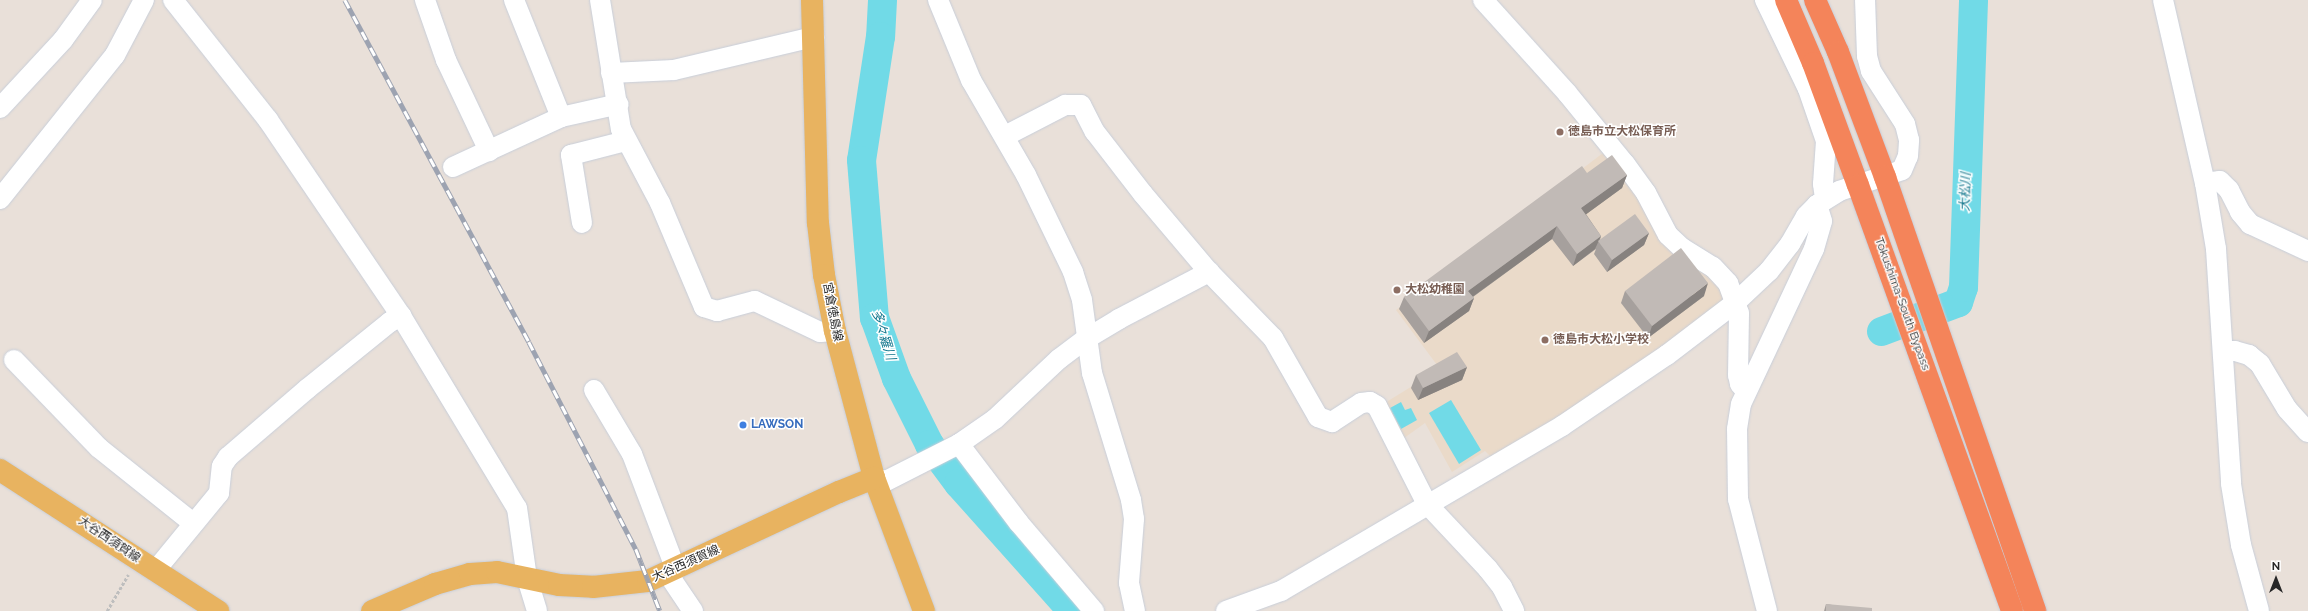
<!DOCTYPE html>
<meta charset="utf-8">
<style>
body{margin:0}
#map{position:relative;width:2308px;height:611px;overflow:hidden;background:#e9e0d9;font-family:Raleway,"Noto Sans JP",sans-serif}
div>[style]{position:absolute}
.education>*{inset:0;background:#eadac9}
.water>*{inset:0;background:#71dae7}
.river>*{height:29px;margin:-14.5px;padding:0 14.5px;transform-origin:14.5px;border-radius:14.5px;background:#71dae7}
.path>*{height:2.5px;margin-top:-1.25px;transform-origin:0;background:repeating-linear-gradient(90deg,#bebebe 0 3px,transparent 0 5px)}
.roads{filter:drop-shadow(0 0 1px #c8ced9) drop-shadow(0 0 1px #c8ced9)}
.minor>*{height:20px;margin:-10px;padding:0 10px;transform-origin:10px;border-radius:10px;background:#fff}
.major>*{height:22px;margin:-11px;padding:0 11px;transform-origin:11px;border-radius:11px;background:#e8b360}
.highway>*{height:22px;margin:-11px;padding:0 11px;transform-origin:11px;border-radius:11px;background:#f4845a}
.rail>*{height:4.5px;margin-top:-2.25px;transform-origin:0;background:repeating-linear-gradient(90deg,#fff 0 9px,#9da3b1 0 18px);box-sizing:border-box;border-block:1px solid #9da3b1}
.wall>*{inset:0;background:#a6a09d}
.shaded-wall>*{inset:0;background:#87827f}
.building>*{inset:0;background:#c1bab6}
.dots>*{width:11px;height:11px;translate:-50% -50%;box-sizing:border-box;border:2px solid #fff;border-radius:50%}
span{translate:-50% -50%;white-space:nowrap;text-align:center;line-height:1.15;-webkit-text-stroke:3px #fff;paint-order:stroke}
.education-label{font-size:12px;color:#785e54;font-weight:700}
.left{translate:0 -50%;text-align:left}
.street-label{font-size:12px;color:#272727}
.shop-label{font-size:12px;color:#366cbe;font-weight:700}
.water-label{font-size:13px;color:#15788e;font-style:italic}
.north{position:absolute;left:2256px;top:559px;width:40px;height:40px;-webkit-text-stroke:3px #fff;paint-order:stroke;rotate:0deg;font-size:11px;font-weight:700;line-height:16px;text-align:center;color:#272727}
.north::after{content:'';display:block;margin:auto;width:14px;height:18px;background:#272727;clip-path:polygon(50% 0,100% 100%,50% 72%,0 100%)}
</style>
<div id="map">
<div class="education">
<div style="clip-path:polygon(1603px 153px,1648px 211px,1718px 277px,1724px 302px,1599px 394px,1493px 459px,1485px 451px,1452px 472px,1425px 423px,1400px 441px,1384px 406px,1388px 401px,1440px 369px,1396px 310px)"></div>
</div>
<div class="water">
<div style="clip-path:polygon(1451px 400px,1481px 450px,1459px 464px,1429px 413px)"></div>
<div style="clip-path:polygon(1401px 402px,1405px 410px,1411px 408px,1417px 420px,1401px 429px,1390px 408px)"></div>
</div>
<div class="river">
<div style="left:882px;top:0;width:36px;rotate:93deg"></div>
<div style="left:880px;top:36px;width:125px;rotate:98.7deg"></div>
<div style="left:861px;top:160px;width:158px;rotate:85.3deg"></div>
<div style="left:874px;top:317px;width:65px;rotate:70.2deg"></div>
<div style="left:896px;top:378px;width:74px;rotate:63.4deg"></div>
<div style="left:929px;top:444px;width:49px;rotate:53.4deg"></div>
<div style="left:958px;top:483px;width:171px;rotate:48.3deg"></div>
<div style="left:1881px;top:331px;width:82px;rotate:-20.6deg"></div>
<div style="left:1958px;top:302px;width:16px;rotate:-72deg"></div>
<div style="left:1963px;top:287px;width:287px;rotate:-88deg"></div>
</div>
<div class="path">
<div style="left:107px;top:611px;width:42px;rotate:-59.7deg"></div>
</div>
<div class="roads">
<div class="minor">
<div style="left:173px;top:0;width:153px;rotate:51.6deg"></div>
<div style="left:268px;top:120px;width:237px;rotate:55.8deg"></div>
<div style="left:401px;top:316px;width:224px;rotate:58.9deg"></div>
<div style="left:517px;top:508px;width:71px;rotate:81.9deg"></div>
<div style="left:527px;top:578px;width:34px;rotate:73deg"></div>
<div style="left:425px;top:0;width:64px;rotate:70.7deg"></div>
<div style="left:446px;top:60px;width:101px;rotate:64.7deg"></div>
<div style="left:514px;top:0;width:126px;rotate:68.1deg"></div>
<div style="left:600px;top:0;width:131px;rotate:80.8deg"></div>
<div style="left:621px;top:129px;width:84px;rotate:62.2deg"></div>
<div style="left:660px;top:203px;width:113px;rotate:67.1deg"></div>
<div style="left:704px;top:307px;width:14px;rotate:17deg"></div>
<div style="left:717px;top:311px;width:39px;rotate:-15deg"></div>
<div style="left:755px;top:301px;width:72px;rotate:25.5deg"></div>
<div style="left:820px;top:332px;width:15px;rotate:-4deg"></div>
<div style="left:938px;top:0;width:87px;rotate:67.6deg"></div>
<div style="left:971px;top:80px;width:110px;rotate:59.9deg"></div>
<div style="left:1026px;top:175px;width:108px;rotate:64.1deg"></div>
<div style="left:1073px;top:272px;width:29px;rotate:72deg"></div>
<div style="left:1082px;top:300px;width:74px;rotate:82.2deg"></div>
<div style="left:1092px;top:373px;width:133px;rotate:72.9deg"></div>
<div style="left:1131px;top:500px;width:19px;rotate:81deg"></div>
<div style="left:1134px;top:519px;width:64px;rotate:94.5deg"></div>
<div style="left:1129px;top:583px;width:29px;rotate:78deg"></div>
<div style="left:1483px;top:0;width:125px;rotate:47.9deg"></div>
<div style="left:1567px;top:93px;width:92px;rotate:50.8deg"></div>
<div style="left:1625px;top:164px;width:36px;rotate:54deg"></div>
<div style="left:1646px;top:193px;width:47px;rotate:62.4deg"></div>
<div style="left:1668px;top:235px;width:19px;rotate:43deg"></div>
<div style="left:1682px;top:248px;width:36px;rotate:32deg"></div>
<div style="left:1713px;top:267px;width:22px;rotate:47deg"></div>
<div style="left:1728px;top:283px;width:32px;rotate:70deg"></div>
<div style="left:1739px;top:313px;width:62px;rotate:90.9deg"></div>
<div style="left:1738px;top:375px;width:9px;rotate:77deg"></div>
<div style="left:1740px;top:384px;width:8px;rotate:50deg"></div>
<div style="left:1765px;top:0;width:99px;rotate:64.2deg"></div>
<div style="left:1808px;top:89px;width:55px;rotate:70.9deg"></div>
<div style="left:1826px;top:141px;width:43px;rotate:94deg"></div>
<div style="left:1823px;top:184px;width:15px;rotate:82deg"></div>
<div style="left:2163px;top:0;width:188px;rotate:77.1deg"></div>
<div style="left:2205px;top:183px;width:67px;rotate:80.5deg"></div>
<div style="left:2216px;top:249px;width:235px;rotate:86.3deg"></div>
<div style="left:2231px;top:484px;width:62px;rotate:80.7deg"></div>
<div style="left:2241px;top:545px;width:68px;rotate:74.7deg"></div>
<div style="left:611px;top:73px;width:63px;rotate:-2.7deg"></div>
<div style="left:674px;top:70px;width:144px;rotate:-13.3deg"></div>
<div style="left:0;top:108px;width:93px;rotate:-47.2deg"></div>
<div style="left:63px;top:40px;width:49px;rotate:-54.1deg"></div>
<div style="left:1005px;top:136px;width:68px;rotate:-27.3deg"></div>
<div style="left:1065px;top:105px;width:16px"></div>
<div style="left:1081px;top:105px;width:30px;rotate:63deg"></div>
<div style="left:1095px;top:132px;width:78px;rotate:52.3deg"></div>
<div style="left:1143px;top:194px;width:102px;rotate:49.8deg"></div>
<div style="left:1209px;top:272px;width:92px;rotate:45.9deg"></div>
<div style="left:1273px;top:338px;width:91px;rotate:60.3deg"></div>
<div style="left:1318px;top:417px;width:15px;rotate:20deg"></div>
<div style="left:1332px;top:422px;width:35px;rotate:-33deg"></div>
<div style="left:1361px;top:403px;width:9px;rotate:-6deg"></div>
<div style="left:1370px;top:402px;width:8px;rotate:30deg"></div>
<div style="left:1377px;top:406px;width:110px;rotate:63deg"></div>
<div style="left:1427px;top:504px;width:89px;rotate:46.8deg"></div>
<div style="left:1488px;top:569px;width:23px;rotate:52deg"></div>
<div style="left:1502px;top:587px;width:27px;rotate:63deg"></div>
<div style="left:453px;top:167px;width:119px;rotate:-24.8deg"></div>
<div style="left:561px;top:117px;width:59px;rotate:-12.6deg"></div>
<div style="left:2205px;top:183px;width:15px;rotate:-8deg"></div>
<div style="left:2220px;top:181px;width:13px;rotate:45deg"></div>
<div style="left:2229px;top:190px;width:25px;rotate:63deg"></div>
<div style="left:2240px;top:212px;width:16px;rotate:50deg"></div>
<div style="left:2250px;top:224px;width:64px;rotate:25deg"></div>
<div style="left:0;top:199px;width:184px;rotate:-51.4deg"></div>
<div style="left:115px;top:55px;width:62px;rotate:-62.2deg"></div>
<div style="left:582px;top:223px;width:69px;rotate:-99.2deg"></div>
<div style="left:571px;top:155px;width:57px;rotate:-14.3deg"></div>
<div style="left:2223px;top:351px;width:12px"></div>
<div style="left:2235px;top:351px;width:15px;rotate:16deg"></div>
<div style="left:2249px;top:355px;width:14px;rotate:39deg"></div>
<div style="left:2260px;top:364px;width:52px;rotate:59deg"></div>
<div style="left:2287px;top:409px;width:31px;rotate:48deg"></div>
<div style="left:14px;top:360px;width:122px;rotate:46deg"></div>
<div style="left:99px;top:448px;width:120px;rotate:38.6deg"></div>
<div style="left:594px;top:390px;width:74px;rotate:59.3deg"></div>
<div style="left:632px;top:454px;width:124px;rotate:69.2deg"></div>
<div style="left:959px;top:444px;width:99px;rotate:52.8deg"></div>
<div style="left:1019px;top:523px;width:116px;rotate:49.6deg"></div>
<div style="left:874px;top:478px;width:12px;rotate:14deg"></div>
<div style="left:886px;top:481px;width:82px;rotate:-26.9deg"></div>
<div style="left:959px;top:444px;width:44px;rotate:-34.8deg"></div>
<div style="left:995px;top:419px;width:88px;rotate:-43.2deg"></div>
<div style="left:1059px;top:359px;width:34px;rotate:-37deg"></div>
<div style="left:1086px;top:339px;width:39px;rotate:-31deg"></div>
<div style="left:1119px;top:319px;width:102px;rotate:-27.6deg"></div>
<div style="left:155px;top:571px;width:101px;rotate:-50.6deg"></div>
<div style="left:219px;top:493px;width:27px;rotate:-84deg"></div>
<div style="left:222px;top:466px;width:11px;rotate:-56deg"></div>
<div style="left:228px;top:457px;width:104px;rotate:-40.7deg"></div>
<div style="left:307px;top:389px;width:107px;rotate:-38.9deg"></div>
<div style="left:390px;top:322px;width:13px;rotate:-29deg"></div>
<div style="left:668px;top:574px;width:45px;rotate:56deg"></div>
<div style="left:1226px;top:611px;width:59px;rotate:-20deg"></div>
<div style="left:1281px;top:591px;width:326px;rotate:-30.4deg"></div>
<div style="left:1562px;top:426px;width:127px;rotate:-34.1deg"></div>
<div style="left:1667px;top:355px;width:86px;rotate:-37.4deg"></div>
<div style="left:1735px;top:303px;width:47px;rotate:-43.3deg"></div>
<div style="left:1769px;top:271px;width:34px;rotate:-52deg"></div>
<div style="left:1790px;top:244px;width:32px;rotate:-60deg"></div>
<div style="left:1806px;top:216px;width:16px;rotate:-45deg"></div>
<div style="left:1767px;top:611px;width:116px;rotate:-104.5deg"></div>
<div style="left:1738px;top:499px;width:70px;rotate:-90.8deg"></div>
<div style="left:1737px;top:429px;width:25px;rotate:-81deg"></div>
<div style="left:1741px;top:404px;width:171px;rotate:-64.8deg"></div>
<div style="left:1814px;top:249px;width:29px;rotate:-74deg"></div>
<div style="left:1822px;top:221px;width:17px;rotate:-107deg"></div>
<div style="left:1817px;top:205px;width:26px;rotate:-32deg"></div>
<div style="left:1839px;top:191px;width:66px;rotate:-18.4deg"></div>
<div style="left:1902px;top:170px;width:15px;rotate:-67deg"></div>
<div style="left:1908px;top:156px;width:16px;rotate:-86deg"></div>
<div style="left:1909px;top:140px;width:16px;rotate:-104deg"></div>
<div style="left:1905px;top:124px;width:63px;rotate:-122.7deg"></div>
<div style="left:1871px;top:71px;width:16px;rotate:-105deg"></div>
<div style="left:1867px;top:56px;width:56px;rotate:-92deg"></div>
</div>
<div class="major">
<div style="left:812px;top:0;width:223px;rotate:88.5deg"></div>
<div style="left:818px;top:223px;width:52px;rotate:83.4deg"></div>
<div style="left:824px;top:275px;width:57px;rotate:78.9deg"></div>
<div style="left:835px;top:331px;width:152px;rotate:75.1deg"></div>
<div style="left:874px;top:478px;width:142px;rotate:69.4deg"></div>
<div style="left:0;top:470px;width:260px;rotate:32.9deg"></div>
<div style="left:372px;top:611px;width:69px;rotate:-23.2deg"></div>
<div style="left:435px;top:584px;width:36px;rotate:-16deg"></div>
<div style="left:470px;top:574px;width:27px;rotate:-4deg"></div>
<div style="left:497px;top:572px;width:63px;rotate:11.8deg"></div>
<div style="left:559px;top:585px;width:34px;rotate:3deg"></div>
<div style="left:593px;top:587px;width:55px;rotate:-6.2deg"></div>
<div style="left:648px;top:581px;width:211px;rotate:-25deg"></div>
<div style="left:839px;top:492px;width:38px;rotate:-22deg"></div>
</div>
<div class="highway">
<div style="left:1786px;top:0;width:69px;rotate:66.8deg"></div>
<div style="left:1813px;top:63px;width:130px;rotate:69.8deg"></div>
<div style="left:1858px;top:185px;width:453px;rotate:70.1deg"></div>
<div style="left:1815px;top:0;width:57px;rotate:66.1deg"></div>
<div style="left:1838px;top:52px;width:134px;rotate:69.4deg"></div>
<div style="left:1885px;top:177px;width:459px;rotate:70.9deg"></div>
</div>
</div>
<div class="rail">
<div style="left:345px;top:0;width:388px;rotate:61.7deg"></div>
<div style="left:529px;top:342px;width:233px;rotate:62.7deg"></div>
<div style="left:636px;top:549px;width:66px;rotate:68.8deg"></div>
</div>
<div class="wall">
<div style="clip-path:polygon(1587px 173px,1627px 175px,1622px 188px,1586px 214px,1601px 236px,1600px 240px,1649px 233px,1644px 245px,1607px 272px,1594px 254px,1596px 249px,1573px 266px,1552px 239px,1473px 297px,1474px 298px,1469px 311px,1424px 343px,1399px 309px,1404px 297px)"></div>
<div style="clip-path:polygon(1625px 291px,1704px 296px,1648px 338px,1621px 303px)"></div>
<div style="clip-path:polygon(1467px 367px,1462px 380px,1418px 400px,1411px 388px,1416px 375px)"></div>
<div style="clip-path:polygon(1826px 604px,1872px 611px,1824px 611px)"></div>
</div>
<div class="shaded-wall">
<div style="clip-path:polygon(1627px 175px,1622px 188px,1577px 221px,1581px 208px)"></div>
<div style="clip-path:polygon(1557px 226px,1552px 239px,1464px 303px,1468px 291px)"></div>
<div style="clip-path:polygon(1649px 233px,1644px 245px,1607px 272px,1612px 260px)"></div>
<div style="clip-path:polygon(1601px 236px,1595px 249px,1573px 266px,1577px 254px)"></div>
<div style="clip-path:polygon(1708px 283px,1704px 296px,1648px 338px,1652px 326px)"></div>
<div style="clip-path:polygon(1474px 298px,1469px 311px,1424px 343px,1429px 331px)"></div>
<div style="clip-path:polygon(1467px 367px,1462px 380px,1418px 400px,1423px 388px)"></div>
</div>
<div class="building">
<div style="clip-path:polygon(1612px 155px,1627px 175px,1581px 208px,1601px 236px,1577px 254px,1557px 226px,1468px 291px,1474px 298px,1429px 331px,1404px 297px,1582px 166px,1587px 173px)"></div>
<div style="clip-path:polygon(1635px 214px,1649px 233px,1612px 260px,1598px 241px)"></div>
<div style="clip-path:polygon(1681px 248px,1708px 283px,1652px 326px,1625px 291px)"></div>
<div style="clip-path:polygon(1457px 352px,1467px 367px,1423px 388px,1416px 375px)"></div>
<div style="clip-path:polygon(1826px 604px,1872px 608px,1872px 611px,1826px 611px)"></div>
</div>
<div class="dots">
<div style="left:1560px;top:132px;background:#8d6e63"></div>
<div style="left:1397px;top:290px;background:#8d6e63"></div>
<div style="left:1545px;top:340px;background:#8d6e63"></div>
<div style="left:743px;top:425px;background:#3f7fe0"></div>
</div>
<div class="education-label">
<span class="left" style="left:1568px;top:132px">徳島市立大松保育所</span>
<span class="left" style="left:1405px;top:290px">大松幼稚園</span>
<span class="left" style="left:1553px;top:340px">徳島市大松小学校</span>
</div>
<div class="street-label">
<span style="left:1902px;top:304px;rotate:70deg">Tokushima-South Bypass</span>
<span style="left:832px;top:312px;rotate:79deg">宮倉徳島線</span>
<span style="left:109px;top:540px;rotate:34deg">大谷西須賀線</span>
<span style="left:686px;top:564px;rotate:-24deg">大谷西須賀線</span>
</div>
<div class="shop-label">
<span class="left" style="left:751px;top:425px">LAWSON</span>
</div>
<div class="water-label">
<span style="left:1966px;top:192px;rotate:-88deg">大松川</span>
<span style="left:883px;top:335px;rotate:73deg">多々羅川</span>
</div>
<div class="north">N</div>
</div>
